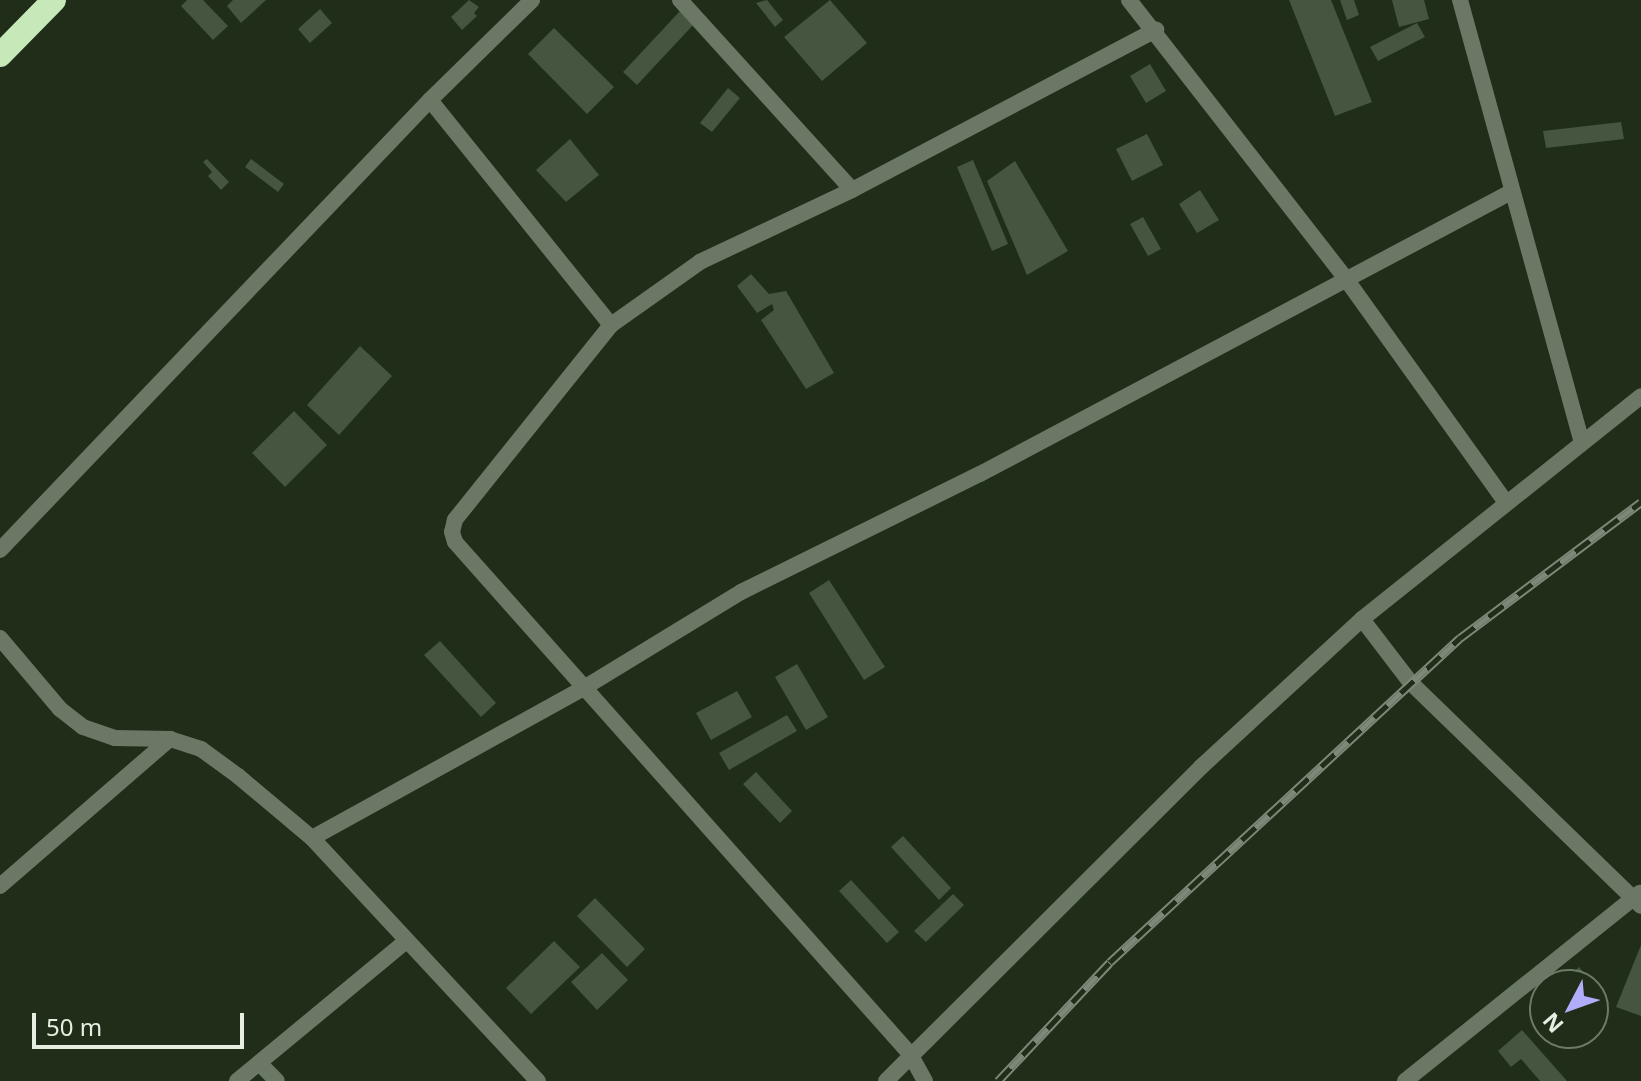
<!DOCTYPE html>
<style>
body{margin:0}
#map{position:relative;width:1641px;height:1081px;overflow:hidden;background:#1f2d19;font-family:"Noto Sans",sans-serif}
div>[style]{position:absolute}
.building>*{inset:0;background:#45553f}
.street>*{height:16px;margin:-8px;padding:0 8px;transform-origin:8px;border-radius:8px;background:#6b7866}
.highway>*{height:24px;margin:-12px;padding:0 12px;transform-origin:12px;border-radius:12px;background:#c7e9ba}
.rail>*{height:9px;margin-top:-4.5px;transform-origin:0;background:repeating-linear-gradient(90deg,#1f2d19 0 18px,#7d8878 0 36px);box-sizing:border-box;border-block:2px solid #7d8878}
span{translate:-50% -50%;white-space:nowrap;text-align:center;line-height:1.15;-webkit-text-stroke:7px #1f2d19;paint-order:stroke}
.north{position:absolute;left:1529px;top:969px;width:80px;height:80px;box-sizing:border-box;background:#1f2d19;border:2px solid #6e7a69;border-radius:50%;rotate:229deg;font-size:22px;font-weight:700;line-height:32px;text-align:center;color:#e5eee1}
.north::after{content:'';display:block;margin:auto;width:28px;height:36px;background:#b0aefa;clip-path:polygon(50% 0,100% 100%,50% 72%,0 100%)}
.scale{position:absolute;left:32px;top:1013px;width:212px;height:36px;box-sizing:border-box;border:4px solid #e5eee1;border-top:0;padding-left:10px;font-size:24px;line-height:28px;white-space:nowrap;color:#e5eee1;-webkit-text-stroke:6px #1f2d19;paint-order:stroke}
</style>
<div id="map">
<div class="building">
<div style="clip-path:polygon(187px 0,203px 0,228px 26px,213px 40px,181px 6px)"></div>
<div style="clip-path:polygon(233px 0,266px 0,241px 23px,227px 6px)"></div>
<div style="clip-path:polygon(469px 0,479px 7px,474px 13px,477px 16px,462px 30px,451px 17px)"></div>
<div style="clip-path:polygon(767px 0,783px 20px,775px 27px,756px 3px)"></div>
<div style="clip-path:polygon(830px 0,867px 43px,822px 81px,784px 37px)"></div>
<div style="clip-path:polygon(1289px 0,1331px 0,1372px 102px,1335px 116px)"></div>
<div style="clip-path:polygon(1340px 0,1354px 0,1359px 15px,1347px 20px)"></div>
<div style="clip-path:polygon(1392px 0,1424px 0,1429px 19px,1399px 27px)"></div>
<div style="clip-path:polygon(320px 9px,332px 23px,310px 43px,298px 29px)"></div>
<div style="clip-path:polygon(681px 10px,695px 23px,637px 85px,623px 72px)"></div>
<div style="clip-path:polygon(1417px 23px,1425px 37px,1378px 61px,1370px 47px)"></div>
<div style="clip-path:polygon(554px 28px,614px 87px,587px 114px,528px 54px)"></div>
<div style="clip-path:polygon(1150px 64px,1166px 91px,1146px 103px,1130px 76px)"></div>
<div style="clip-path:polygon(728px 88px,740px 98px,712px 132px,700px 123px)"></div>
<div style="clip-path:polygon(1621px 122px,1624px 139px,1546px 148px,1543px 131px)"></div>
<div style="clip-path:polygon(1147px 134px,1163px 165px,1132px 181px,1116px 149px)"></div>
<div style="clip-path:polygon(570px 139px,599px 175px,566px 202px,536px 170px)"></div>
<div style="clip-path:polygon(207px 159px,229px 182px,221px 190px,208px 176px,212px 172px,203px 162px)"></div>
<div style="clip-path:polygon(251px 159px,284px 184px,278px 192px,245px 167px)"></div>
<div style="clip-path:polygon(973px 160px,1008px 244px,992px 251px,957px 167px)"></div>
<div style="clip-path:polygon(1015px 161px,1068px 251px,1027px 275px,987px 181px)"></div>
<div style="clip-path:polygon(1200px 190px,1219px 220px,1197px 233px,1179px 204px)"></div>
<div style="clip-path:polygon(1143px 217px,1161px 249px,1148px 256px,1130px 224px)"></div>
<div style="clip-path:polygon(751px 274px,769px 294px,786px 291px,834px 373px,806px 389px,761px 320px,774px 310px,772px 304px,757px 313px,737px 286px)"></div>
<div style="clip-path:polygon(360px 346px,392px 376px,339px 435px,307px 405px)"></div>
<div style="clip-path:polygon(294px 411px,327px 445px,285px 487px,252px 453px)"></div>
<div style="clip-path:polygon(829px 580px,885px 667px,864px 680px,809px 593px)"></div>
<div style="clip-path:polygon(440px 641px,496px 703px,481px 717px,424px 655px)"></div>
<div style="clip-path:polygon(797px 664px,828px 717px,806px 730px,775px 677px)"></div>
<div style="clip-path:polygon(737px 691px,752px 717px,711px 740px,696px 713px)"></div>
<div style="clip-path:polygon(787px 715px,797px 731px,729px 770px,719px 753px)"></div>
<div style="clip-path:polygon(756px 772px,792px 811px,780px 823px,743px 784px)"></div>
<div style="clip-path:polygon(903px 836px,951px 888px,939px 900px,891px 847px)"></div>
<div style="clip-path:polygon(851px 880px,899px 932px,887px 943px,839px 891px)"></div>
<div style="clip-path:polygon(953px 894px,964px 905px,926px 942px,914px 931px)"></div>
<div style="clip-path:polygon(595px 898px,645px 949px,627px 967px,577px 916px)"></div>
<div style="clip-path:polygon(554px 941px,580px 967px,531px 1014px,506px 988px)"></div>
<div style="clip-path:polygon(1641px 945px,1641px 1016px,1616px 1007px)"></div>
<div style="clip-path:polygon(602px 953px,628px 980px,597px 1010px,571px 982px)"></div>
<div style="clip-path:polygon(1579px 967px,1588px 977px,1578px 985px,1560px 985px)"></div>
<div style="clip-path:polygon(1545px 998px,1545px 1026px,1532px 1010px)"></div>
<div style="clip-path:polygon(1522px 1030px,1567px 1081px,1540px 1081px,1521px 1059px,1511px 1067px,1498px 1051px)"></div>
</div>
<div class="street">
<div style="left:680px;top:0;width:256px;rotate:47.8deg"></div>
<div style="left:852px;top:190px;width:344px;rotate:-27.8deg"></div>
<div style="left:1129px;top:0;width:353px;rotate:52.1deg"></div>
<div style="left:1346px;top:279px;width:273px;rotate:54.4deg"></div>
<div style="left:1460px;top:0;width:456px;rotate:74.6deg"></div>
<div style="left:430px;top:100px;width:289px;rotate:51.2deg"></div>
<div style="left:852px;top:190px;width:168px;rotate:154.7deg"></div>
<div style="left:700px;top:262px;width:109px;rotate:144.7deg"></div>
<div style="left:611px;top:325px;width:250px;rotate:128.7deg"></div>
<div style="left:455px;top:520px;width:12px;rotate:104deg"></div>
<div style="left:452px;top:532px;width:10px;rotate:73deg"></div>
<div style="left:455px;top:542px;width:685px;rotate:48.37deg"></div>
<div style="left:910px;top:1054px;width:31px;rotate:61deg"></div>
<div style="left:0;top:550px;width:622px;rotate:-46.3deg"></div>
<div style="left:430px;top:100px;width:143px;rotate:-44.4deg"></div>
<div style="left:1362px;top:619px;width:81px;rotate:52.6deg"></div>
<div style="left:1411px;top:683px;width:320px;rotate:44.1deg"></div>
<div style="left:0;top:638px;width:93px;rotate:49.8deg"></div>
<div style="left:60px;top:709px;width:29px;rotate:38deg"></div>
<div style="left:83px;top:727px;width:34px;rotate:19deg"></div>
<div style="left:115px;top:738px;width:55px;rotate:1deg"></div>
<div style="left:170px;top:739px;width:33px;rotate:18deg"></div>
<div style="left:201px;top:749px;width:46px;rotate:36.1deg"></div>
<div style="left:238px;top:776px;width:97px;rotate:40deg"></div>
<div style="left:312px;top:838px;width:332px;rotate:47.1deg"></div>
<div style="left:312px;top:838px;width:314px;rotate:-28.9deg"></div>
<div style="left:587px;top:686px;width:180px;rotate:-31.4deg"></div>
<div style="left:741px;top:592px;width:267px;rotate:-26.3deg"></div>
<div style="left:980px;top:474px;width:601px;rotate:-27.97deg"></div>
<div style="left:0;top:886px;width:225px;rotate:-40.9deg"></div>
<div style="left:259px;top:1063px;width:25px;rotate:45deg"></div>
<div style="left:237px;top:1081px;width:219px;rotate:-39.6deg"></div>
<div style="left:886px;top:1081px;width:445px;rotate:-44.9deg"></div>
<div style="left:1201px;top:767px;width:219px;rotate:-42.6deg"></div>
<div style="left:1362px;top:619px;width:357px;rotate:-38.6deg"></div>
<div style="left:1405px;top:1081px;width:301px;rotate:-38.7deg"></div>
</div>
<div class="highway">
<div style="left:0;top:55px;width:77px;rotate:-45.5deg"></div>
</div>
<div class="rail">
<div style="left:998px;top:1081px;width:163px;rotate:-46.7deg"></div>
<div style="left:1110px;top:962px;width:477px;rotate:-42.8deg"></div>
<div style="left:1460px;top:638px;width:226px;rotate:-36.9deg"></div>
</div>
<div class="north">N</div>
<div class="scale">50 m</div>
</div>
